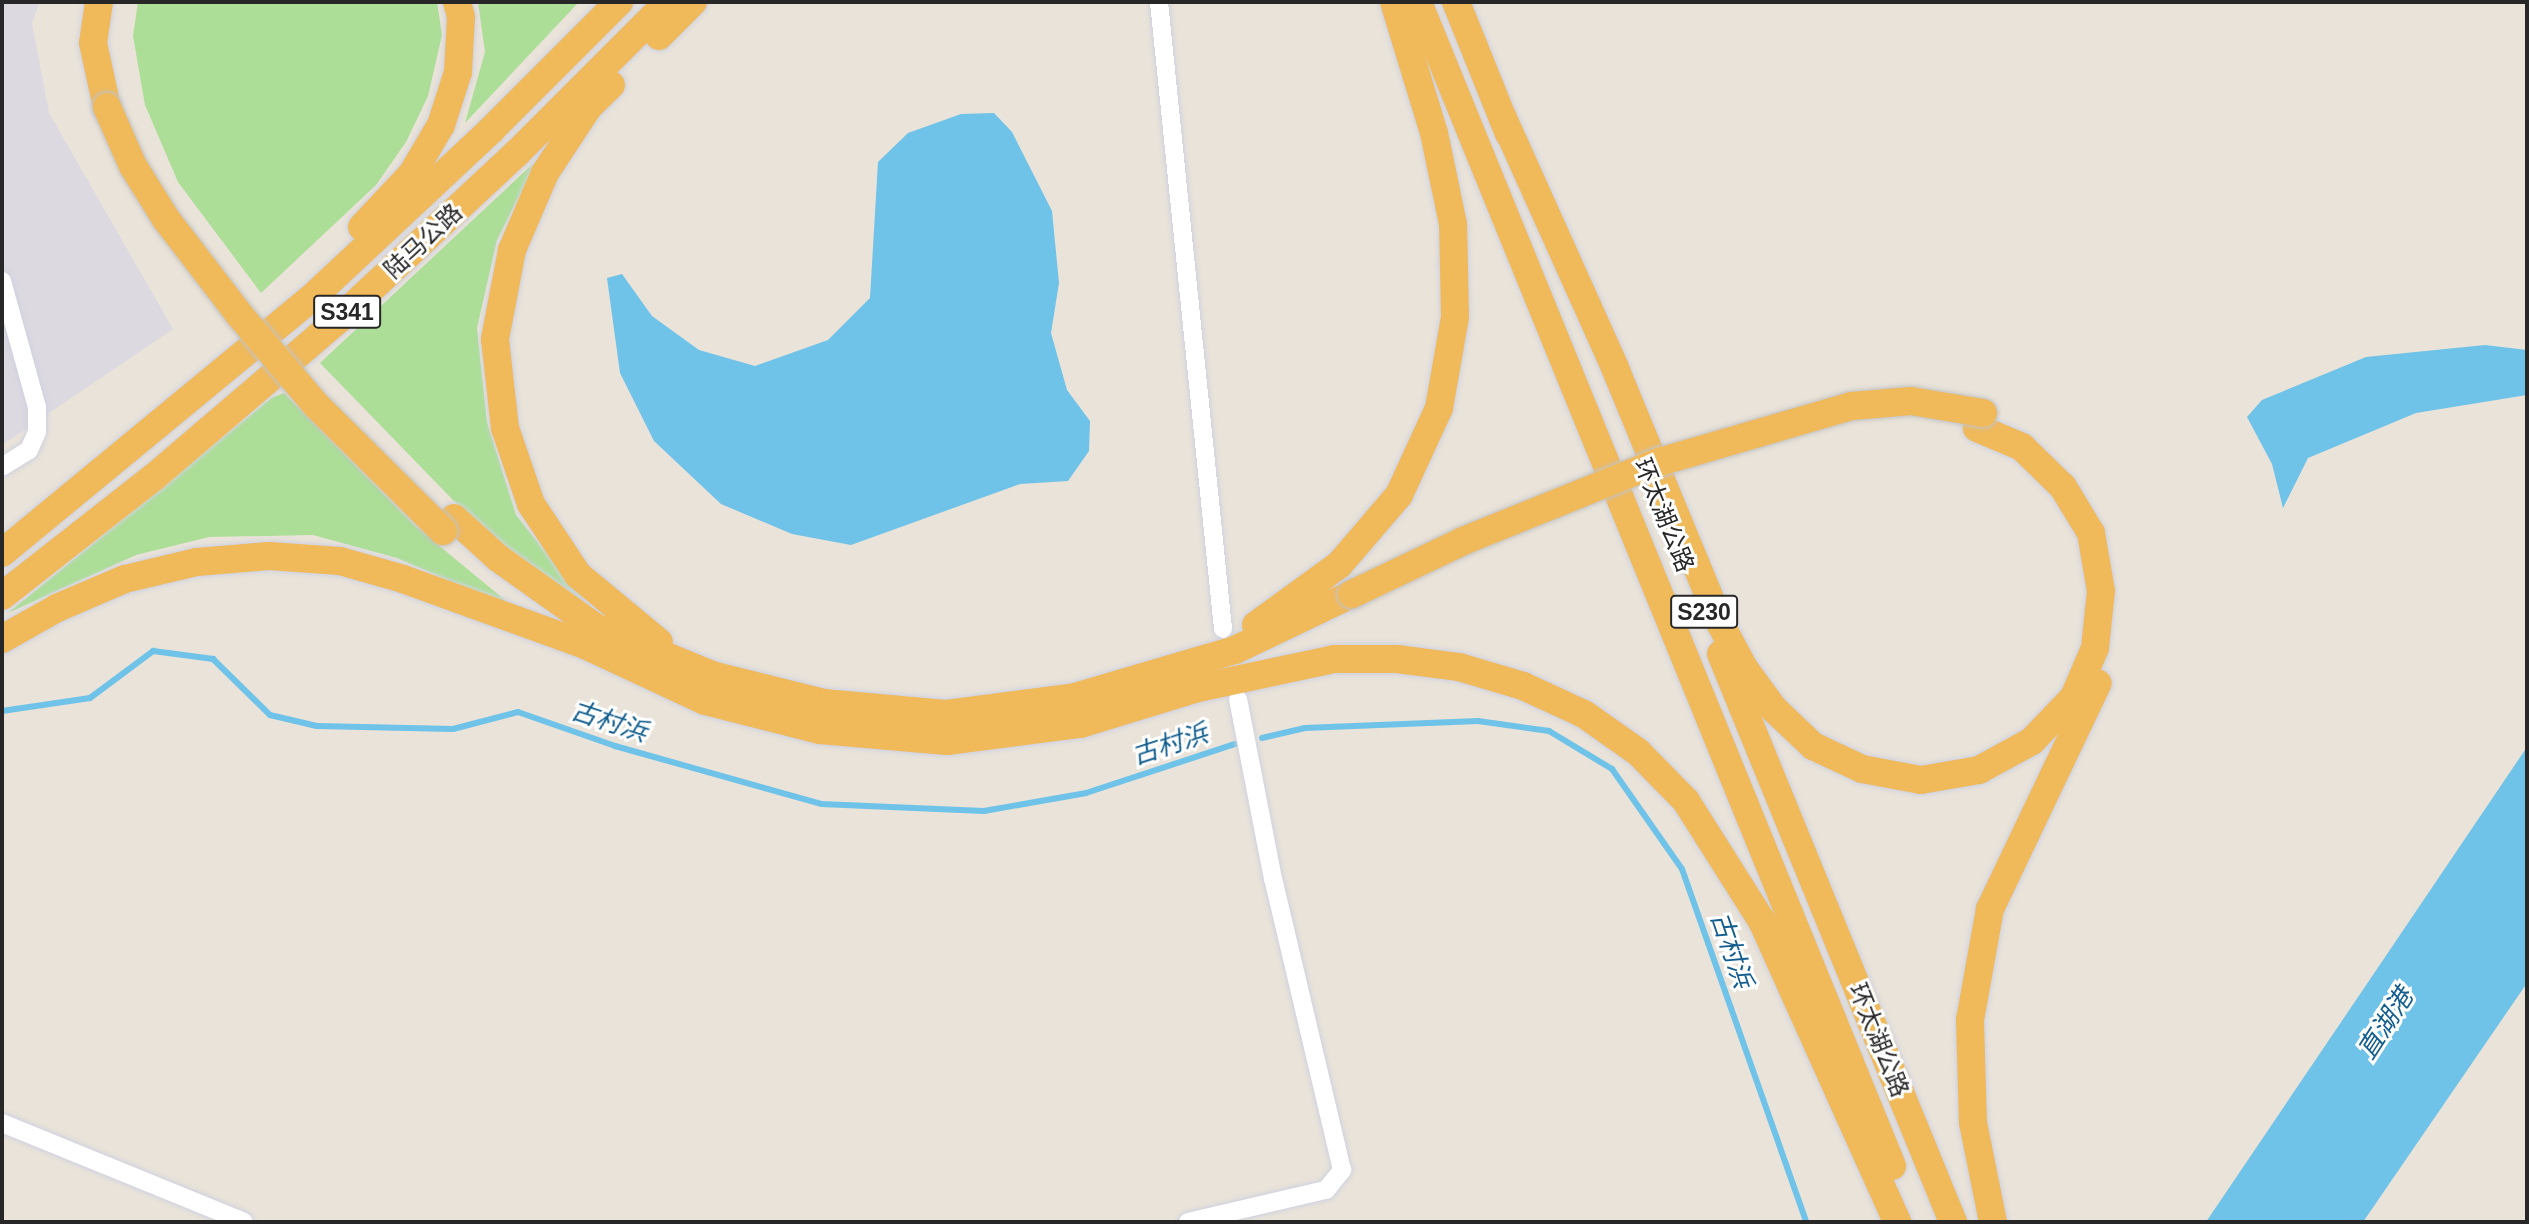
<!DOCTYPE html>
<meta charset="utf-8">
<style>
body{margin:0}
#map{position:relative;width:2529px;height:1224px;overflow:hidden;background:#e9e3d9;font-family:Helvetica,"Noto Sans SC",sans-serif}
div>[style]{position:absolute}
.industrial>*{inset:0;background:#dcd9e1}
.green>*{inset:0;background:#acde97}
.water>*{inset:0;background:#6fc2e8}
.stream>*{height:6px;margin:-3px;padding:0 3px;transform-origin:3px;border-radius:3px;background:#6fc2e8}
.roads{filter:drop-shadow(0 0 2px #ced1e0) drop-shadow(0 0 2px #ced1e0)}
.minor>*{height:18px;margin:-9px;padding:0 9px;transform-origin:9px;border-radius:9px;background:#fff}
.trunk>*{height:28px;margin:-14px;padding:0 14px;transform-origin:14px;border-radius:14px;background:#f0b95a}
.bridges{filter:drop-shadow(0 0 2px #c3c3c3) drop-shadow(0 0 2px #c3c3c3)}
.trunk-bridge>*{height:28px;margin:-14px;padding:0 14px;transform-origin:14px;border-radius:14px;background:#f0b95a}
span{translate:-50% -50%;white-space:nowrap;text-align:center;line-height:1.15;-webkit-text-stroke:6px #fff;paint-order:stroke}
.shield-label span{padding:2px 5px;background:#fff;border:2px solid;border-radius:5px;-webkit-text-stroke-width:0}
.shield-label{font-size:23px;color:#272727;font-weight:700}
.street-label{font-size:24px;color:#272727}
.water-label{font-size:26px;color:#135e8f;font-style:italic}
.frame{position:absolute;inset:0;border:4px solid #272727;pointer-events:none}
</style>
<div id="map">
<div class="industrial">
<div style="clip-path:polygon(2px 2px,40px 2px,32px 23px,49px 113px,173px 329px,2px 445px)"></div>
</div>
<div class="green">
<div style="clip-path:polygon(138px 2px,437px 2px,442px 35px,428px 96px,406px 142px,376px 185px,261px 293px,178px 182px,145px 105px,133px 36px)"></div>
<div style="clip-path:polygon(478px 2px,579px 2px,465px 123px,485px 52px)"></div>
<div style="clip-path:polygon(538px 159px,497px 240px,477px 328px,487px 422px,516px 515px,586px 603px,505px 546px,453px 500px,320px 363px)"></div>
<div style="clip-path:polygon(284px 393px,414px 525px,517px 610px,397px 558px,313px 535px,209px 537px,136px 555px,8px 613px,271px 398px)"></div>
</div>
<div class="water">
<div style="clip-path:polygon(994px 113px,1012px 132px,1052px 211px,1059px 283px,1051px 333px,1067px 390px,1090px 421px,1089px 451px,1068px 481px,1020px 484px,851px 545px,792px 534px,721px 504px,654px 441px,620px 373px,607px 278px,622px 274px,652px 316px,699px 350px,755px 366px,828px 340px,870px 298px,878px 162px,908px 133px,961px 114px)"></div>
<div style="clip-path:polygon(2485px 345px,2527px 350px,2527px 395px,2416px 413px,2308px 458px,2283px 508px,2272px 464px,2247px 417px,2262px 400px,2366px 357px)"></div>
<div style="clip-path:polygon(2527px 747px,2527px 983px,2363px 1222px,2206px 1222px)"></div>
</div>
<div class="stream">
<div style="left:2px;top:711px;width:89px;rotate:-8.4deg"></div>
<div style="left:90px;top:698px;width:79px;rotate:-36.7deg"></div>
<div style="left:153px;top:651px;width:61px;rotate:7.6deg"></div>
<div style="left:213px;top:659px;width:80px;rotate:44.5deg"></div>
<div style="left:270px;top:715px;width:48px;rotate:13.2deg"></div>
<div style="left:317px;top:726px;width:136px;rotate:1.3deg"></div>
<div style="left:453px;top:729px;width:67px;rotate:-14.7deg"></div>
<div style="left:518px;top:712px;width:103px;rotate:19.3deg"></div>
<div style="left:615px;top:746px;width:214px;rotate:15.7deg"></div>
<div style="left:821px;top:804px;width:163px;rotate:2.5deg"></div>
<div style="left:984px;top:811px;width:104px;rotate:-10deg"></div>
<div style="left:1086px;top:793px;width:157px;rotate:-18.2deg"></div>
<div style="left:1262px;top:738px;width:44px;rotate:-13.1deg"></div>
<div style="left:1305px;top:728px;width:173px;rotate:-2.3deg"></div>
<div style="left:1478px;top:721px;width:72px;rotate:8deg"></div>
<div style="left:1549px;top:731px;width:74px;rotate:31.1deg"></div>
<div style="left:1612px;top:769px;width:122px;rotate:55deg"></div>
<div style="left:1682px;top:869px;width:374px;rotate:70.6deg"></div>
</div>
<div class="roads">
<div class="minor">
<div style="left:1159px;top:2px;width:630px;rotate:84.17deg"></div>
<div style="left:2px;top:281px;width:131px;rotate:74.5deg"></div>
<div style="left:37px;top:407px;width:25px;rotate:90deg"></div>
<div style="left:37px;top:432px;width:20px;rotate:114deg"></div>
<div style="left:29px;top:450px;width:32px;rotate:148deg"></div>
<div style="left:2px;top:1123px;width:261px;rotate:22.2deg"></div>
<div style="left:1188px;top:1222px;width:142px;rotate:-13.1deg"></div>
<div style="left:1326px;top:1190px;width:26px;rotate:-51deg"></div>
<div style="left:1342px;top:1170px;width:299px;rotate:-103.3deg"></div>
<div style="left:1273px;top:879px;width:183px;rotate:-101deg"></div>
</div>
<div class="trunk">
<div style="left:99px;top:2px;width:41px;rotate:98.3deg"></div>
<div style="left:93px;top:43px;width:66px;rotate:77.7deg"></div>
<div style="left:1418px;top:2px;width:1257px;rotate:67.84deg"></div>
<div style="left:1456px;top:2px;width:142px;rotate:68.1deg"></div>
<div style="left:659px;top:36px;width:48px;rotate:-45deg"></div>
<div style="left:611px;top:85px;width:30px;rotate:136deg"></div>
<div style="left:589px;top:106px;width:80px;rotate:123.3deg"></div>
<div style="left:545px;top:173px;width:84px;rotate:113.2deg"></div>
<div style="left:512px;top:250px;width:91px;rotate:100.8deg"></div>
<div style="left:495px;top:339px;width:90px;rotate:83.6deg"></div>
<div style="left:505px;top:428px;width:80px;rotate:71.1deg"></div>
<div style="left:531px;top:504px;width:85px;rotate:56.5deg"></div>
<div style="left:578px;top:575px;width:105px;rotate:39.6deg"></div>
<div style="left:1502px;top:116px;width:276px;rotate:65.8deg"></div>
<div style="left:1615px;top:368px;width:276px;rotate:67.6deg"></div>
<div style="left:1720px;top:623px;width:51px;rotate:61.9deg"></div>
<div style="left:1744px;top:668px;width:51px;rotate:53.8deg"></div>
<div style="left:1774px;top:709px;width:54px;rotate:43.5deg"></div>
<div style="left:1813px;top:746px;width:54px;rotate:25.1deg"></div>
<div style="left:1862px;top:769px;width:60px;rotate:10.6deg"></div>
<div style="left:1921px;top:780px;width:59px;rotate:-9.8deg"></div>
<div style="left:1979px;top:770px;width:60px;rotate:-28.7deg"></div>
<div style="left:2032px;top:741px;width:61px;rotate:-46.3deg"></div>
<div style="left:2074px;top:697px;width:53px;rotate:-66.8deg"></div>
<div style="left:2095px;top:648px;width:57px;rotate:-84deg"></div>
<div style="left:2101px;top:591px;width:59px;rotate:-99.8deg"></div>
<div style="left:2091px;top:533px;width:54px;rotate:-121.3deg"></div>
<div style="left:2063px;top:487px;width:57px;rotate:-135.7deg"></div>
<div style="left:2022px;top:447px;width:49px;rotate:-157.1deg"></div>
<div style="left:362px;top:227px;width:73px;rotate:-46.7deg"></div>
<div style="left:412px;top:174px;width:57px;rotate:-59.4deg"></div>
<div style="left:441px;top:125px;width:56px;rotate:-72.2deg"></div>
<div style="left:458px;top:72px;width:55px;rotate:-86.9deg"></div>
<div style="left:461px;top:17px;width:16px;rotate:-105deg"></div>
<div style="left:454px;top:518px;width:59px;rotate:42.3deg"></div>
<div style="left:498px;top:558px;width:119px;rotate:35.4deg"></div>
<div style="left:595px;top:627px;width:126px;rotate:22.3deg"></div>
<div style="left:712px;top:675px;width:115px;rotate:14deg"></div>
<div style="left:824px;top:703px;width:122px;rotate:5.2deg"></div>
<div style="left:946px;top:714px;width:130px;rotate:-7.5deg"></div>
<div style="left:1075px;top:697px;width:167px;rotate:-16.4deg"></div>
<div style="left:1235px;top:650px;width:130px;rotate:-25.6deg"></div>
<div style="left:2px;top:553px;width:408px;rotate:-39.5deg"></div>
<div style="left:317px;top:293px;width:240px;rotate:-43.1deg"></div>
<div style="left:492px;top:129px;width:180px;rotate:-45deg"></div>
<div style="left:2px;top:596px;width:193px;rotate:-38.1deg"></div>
<div style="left:154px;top:477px;width:245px;rotate:-40.5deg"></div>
<div style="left:340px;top:318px;width:241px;rotate:-43deg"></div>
<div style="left:516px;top:154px;width:215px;rotate:-45deg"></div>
<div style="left:1256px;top:625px;width:102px;rotate:-35.9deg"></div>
<div style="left:1339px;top:565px;width:92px;rotate:-49.4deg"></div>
<div style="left:1399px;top:495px;width:96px;rotate:-65.3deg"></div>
<div style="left:1439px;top:408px;width:92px;rotate:-80deg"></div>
<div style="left:1455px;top:317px;width:93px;rotate:-91.2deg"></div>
<div style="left:1453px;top:224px;width:93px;rotate:-101.8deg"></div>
<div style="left:1434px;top:133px;width:137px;rotate:-107deg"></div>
<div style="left:2px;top:639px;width:63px;rotate:-29.4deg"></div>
<div style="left:57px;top:608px;width:74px;rotate:-23.1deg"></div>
<div style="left:125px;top:579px;width:74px;rotate:-13.3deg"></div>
<div style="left:197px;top:562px;width:72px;rotate:-4.8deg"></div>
<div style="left:269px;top:556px;width:71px;rotate:4deg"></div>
<div style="left:340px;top:561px;width:66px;rotate:15.9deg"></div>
<div style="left:403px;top:579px;width:194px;rotate:19.9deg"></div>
<div style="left:585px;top:645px;width:132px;rotate:25deg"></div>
<div style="left:705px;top:701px;width:119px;rotate:14.2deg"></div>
<div style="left:820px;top:730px;width:127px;rotate:5deg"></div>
<div style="left:947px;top:741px;width:134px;rotate:-7.3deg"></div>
<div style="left:1080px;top:724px;width:123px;rotate:-17deg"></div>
<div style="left:1198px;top:688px;width:139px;rotate:-12deg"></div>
<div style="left:1334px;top:659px;width:63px"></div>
<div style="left:1397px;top:659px;width:63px;rotate:7.4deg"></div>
<div style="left:1459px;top:667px;width:67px;rotate:16.5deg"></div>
<div style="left:1523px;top:686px;width:67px;rotate:24.7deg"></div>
<div style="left:1584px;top:714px;width:66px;rotate:35.1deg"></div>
<div style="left:1638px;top:752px;width:69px;rotate:45.6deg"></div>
<div style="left:1686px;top:801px;width:142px;rotate:57.7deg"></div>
<div style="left:1762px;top:921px;width:330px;rotate:65.8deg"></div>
<div style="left:1721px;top:654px;width:614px;rotate:67.78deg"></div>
<div style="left:1993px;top:1222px;width:101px;rotate:-101.4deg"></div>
<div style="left:1973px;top:1123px;width:103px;rotate:-91.7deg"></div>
<div style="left:1970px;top:1020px;width:113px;rotate:-79.8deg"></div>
<div style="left:1990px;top:909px;width:250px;rotate:-64.5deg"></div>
</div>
</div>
<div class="bridges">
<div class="trunk-bridge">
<div style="left:107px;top:107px;width:64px;rotate:66.2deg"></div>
<div style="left:133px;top:166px;width:62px;rotate:58.1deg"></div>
<div style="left:166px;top:219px;width:118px;rotate:52.5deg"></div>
<div style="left:238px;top:313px;width:121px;rotate:49.7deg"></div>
<div style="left:316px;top:405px;width:179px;rotate:44.8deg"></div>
<div style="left:1352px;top:594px;width:123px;rotate:-25.5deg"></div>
<div style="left:1463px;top:541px;width:211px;rotate:-22deg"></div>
<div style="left:1659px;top:462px;width:201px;rotate:-16.2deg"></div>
<div style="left:1852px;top:406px;width:59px;rotate:-4.8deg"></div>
<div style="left:1911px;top:401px;width:73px;rotate:9.5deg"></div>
</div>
</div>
<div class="shield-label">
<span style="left:347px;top:312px">S341</span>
<span style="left:1704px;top:612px">S230</span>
</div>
<div class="street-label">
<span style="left:423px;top:241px;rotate:-43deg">陆马公路</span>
<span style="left:1664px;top:515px;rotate:68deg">环太湖公路</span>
<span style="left:1879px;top:1040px;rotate:68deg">环太湖公路</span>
</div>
<div class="water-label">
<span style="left:609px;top:722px;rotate:18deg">古村浜</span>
<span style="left:1170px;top:745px;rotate:-18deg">古村浜</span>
<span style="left:1731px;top:950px;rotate:71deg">古村浜</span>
<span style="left:2386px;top:1024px;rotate:-57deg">直湖港</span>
</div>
<div class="frame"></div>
</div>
